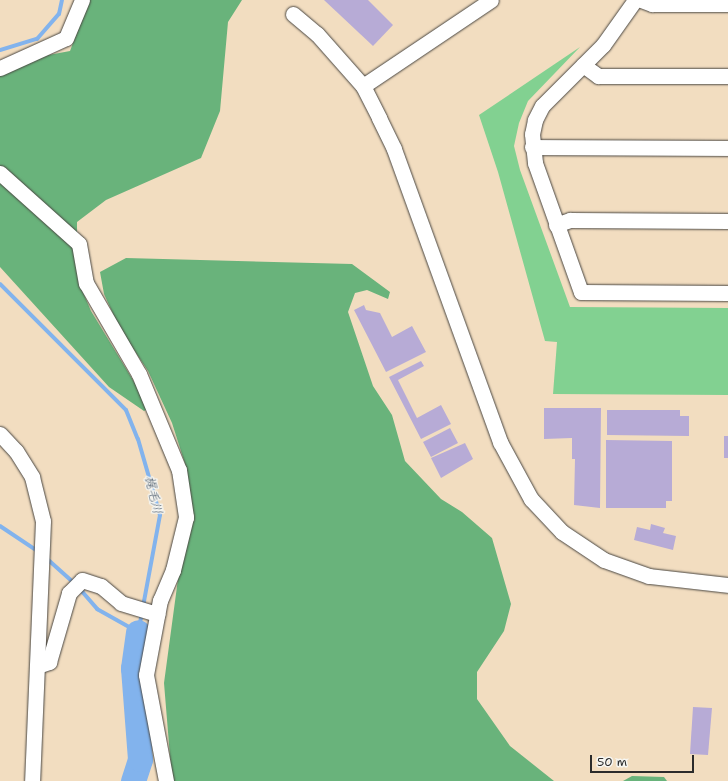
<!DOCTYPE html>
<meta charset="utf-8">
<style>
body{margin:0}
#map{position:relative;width:728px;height:781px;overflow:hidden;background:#f2ddc0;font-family:"Shantell Sans","Klee One",sans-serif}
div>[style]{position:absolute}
.green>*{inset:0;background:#82d191}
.forest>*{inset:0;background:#69b37b}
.stream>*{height:4px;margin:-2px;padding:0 2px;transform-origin:2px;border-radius:2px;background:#82b3ed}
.river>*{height:25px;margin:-12.5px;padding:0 12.5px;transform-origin:12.5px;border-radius:12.5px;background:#82b3ed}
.building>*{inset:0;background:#b7abd6}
.roads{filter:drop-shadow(0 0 1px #494641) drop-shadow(0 0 1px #494641)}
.minor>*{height:15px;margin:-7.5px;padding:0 7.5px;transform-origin:7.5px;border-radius:7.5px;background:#fff}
span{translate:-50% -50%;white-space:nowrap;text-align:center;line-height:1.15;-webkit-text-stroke:3px #f6f6f2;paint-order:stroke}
.water-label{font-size:13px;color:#455465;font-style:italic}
.scale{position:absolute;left:590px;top:755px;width:104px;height:18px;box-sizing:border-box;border:2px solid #2b2b2b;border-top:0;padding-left:5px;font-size:12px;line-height:14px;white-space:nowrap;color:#2b2b2b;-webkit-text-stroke:3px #f6f6f2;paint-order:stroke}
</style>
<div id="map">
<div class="green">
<div style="clip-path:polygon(580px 47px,528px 101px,519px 123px,514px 146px,520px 170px,570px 307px,728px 308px,728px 395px,553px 394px,557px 342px,545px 341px,498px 172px,479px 115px)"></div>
</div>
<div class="forest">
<div style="clip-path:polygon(89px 0,242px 0,228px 22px,220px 111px,201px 158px,106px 200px,77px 222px,77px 250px,83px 292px,91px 311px,150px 408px,144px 411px,109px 387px,0 267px,0 64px,70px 51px)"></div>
<div style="clip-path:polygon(126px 258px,352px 264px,390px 292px,388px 299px,367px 290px,355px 293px,348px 312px,373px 386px,392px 415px,405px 461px,441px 499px,462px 512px,492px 538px,511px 604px,504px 631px,477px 672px,477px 699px,510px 746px,554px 781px,172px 781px,164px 683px,178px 579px,190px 525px,187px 470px,172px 423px,148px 371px,120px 329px,104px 294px,100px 272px)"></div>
<div style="clip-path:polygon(632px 776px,664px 777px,667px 781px,623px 781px)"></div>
</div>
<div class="stream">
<div style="left:0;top:50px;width:39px;rotate:-17deg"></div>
<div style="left:37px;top:39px;width:33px;rotate:-49deg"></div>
<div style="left:59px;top:14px;width:14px;rotate:-78deg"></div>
<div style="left:0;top:284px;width:178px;rotate:45deg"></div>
<div style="left:126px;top:410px;width:31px;rotate:68deg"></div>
<div style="left:138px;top:439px;width:79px;rotate:73.9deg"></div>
<div style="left:160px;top:515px;width:94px;rotate:100.5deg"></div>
<div style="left:0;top:526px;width:47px;rotate:33.7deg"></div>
<div style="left:45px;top:557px;width:39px;rotate:42deg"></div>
<div style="left:79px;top:588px;width:28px;rotate:49deg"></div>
<div style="left:97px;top:609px;width:47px;rotate:29.3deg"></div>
<div style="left:138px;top:632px;width:19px;rotate:-78deg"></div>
</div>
<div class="river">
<div style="left:133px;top:781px;width:23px;rotate:-72deg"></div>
<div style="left:140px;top:759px;width:91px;rotate:-94.4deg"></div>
<div style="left:133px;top:668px;width:36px;rotate:-82deg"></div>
</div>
<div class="building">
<div style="clip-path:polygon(324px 0,368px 0,393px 25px,373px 46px)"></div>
<div style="clip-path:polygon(364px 305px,366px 310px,380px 313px,392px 337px,412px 326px,426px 352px,386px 372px,354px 310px)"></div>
<div style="clip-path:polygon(421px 361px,424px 366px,398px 380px,417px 418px,441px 405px,451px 424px,421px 439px,389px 377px)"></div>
<div style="clip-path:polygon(544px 408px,601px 408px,600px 508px,574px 505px,575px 459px,572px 459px,572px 438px,544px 439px)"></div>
<div style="clip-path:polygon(607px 410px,680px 410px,680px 416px,689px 416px,689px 436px,607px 435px)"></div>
<div style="clip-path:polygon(450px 428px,458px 443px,431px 457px,423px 442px)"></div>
<div style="clip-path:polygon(724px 436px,728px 436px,728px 458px,724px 458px)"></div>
<div style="clip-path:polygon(606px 440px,672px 441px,672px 501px,666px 501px,666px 508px,606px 508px)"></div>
<div style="clip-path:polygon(465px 443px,473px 459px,441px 478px,431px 458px)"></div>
<div style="clip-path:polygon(651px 524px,665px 528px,663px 533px,676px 536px,673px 550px,634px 540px,637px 527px,650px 530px)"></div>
<div style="clip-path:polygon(693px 707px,712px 708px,708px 755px,690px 754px)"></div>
</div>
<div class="roads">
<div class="minor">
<div style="left:635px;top:0;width:55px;rotate:125.4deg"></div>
<div style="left:603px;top:45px;width:86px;rotate:135deg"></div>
<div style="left:542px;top:106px;width:16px;rotate:117deg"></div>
<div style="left:535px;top:120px;width:14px;rotate:102deg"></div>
<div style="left:532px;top:134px;width:29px;rotate:84deg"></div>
<div style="left:535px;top:163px;width:137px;rotate:70.4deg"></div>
<div style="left:581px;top:292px;width:147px;rotate:0.4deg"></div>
<div style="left:641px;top:0;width:12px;rotate:20deg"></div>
<div style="left:652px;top:4px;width:76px"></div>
<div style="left:293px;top:14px;width:31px;rotate:40deg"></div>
<div style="left:317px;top:34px;width:69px;rotate:48.5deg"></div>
<div style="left:363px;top:86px;width:36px;rotate:63deg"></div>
<div style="left:379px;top:118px;width:34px;rotate:64deg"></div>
<div style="left:394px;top:149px;width:312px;rotate:70.1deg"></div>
<div style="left:500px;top:442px;width:65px;rotate:61.5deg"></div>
<div style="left:531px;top:499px;width:45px;rotate:46.8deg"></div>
<div style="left:562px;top:532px;width:50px;rotate:33.7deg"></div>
<div style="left:604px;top:560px;width:48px;rotate:19.6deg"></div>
<div style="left:649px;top:576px;width:80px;rotate:6.5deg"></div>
<div style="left:583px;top:65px;width:19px;rotate:36deg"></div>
<div style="left:598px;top:76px;width:130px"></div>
<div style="left:0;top:68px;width:72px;rotate:-24.4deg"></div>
<div style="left:66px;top:38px;width:41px;rotate:-67.2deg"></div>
<div style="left:363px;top:86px;width:154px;rotate:-33.9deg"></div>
<div style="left:532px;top:147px;width:196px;rotate:0.3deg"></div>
<div style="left:0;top:173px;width:106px;rotate:41.9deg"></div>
<div style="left:79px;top:244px;width:40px;rotate:80deg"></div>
<div style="left:86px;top:283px;width:105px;rotate:59.8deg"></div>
<div style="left:139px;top:374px;width:104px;rotate:67.4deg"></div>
<div style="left:179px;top:470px;width:48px;rotate:81.5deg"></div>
<div style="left:186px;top:517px;width:55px;rotate:103.8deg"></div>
<div style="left:173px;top:570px;width:33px;rotate:113deg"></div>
<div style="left:160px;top:600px;width:76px;rotate:100.6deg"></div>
<div style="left:146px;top:675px;width:108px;rotate:79.3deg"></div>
<div style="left:556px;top:225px;width:15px;rotate:-20deg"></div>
<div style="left:570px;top:220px;width:158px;rotate:0.4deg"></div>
<div style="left:0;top:434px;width:23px;rotate:47deg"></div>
<div style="left:16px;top:451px;width:31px;rotate:58deg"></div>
<div style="left:32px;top:477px;width:45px;rotate:76deg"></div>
<div style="left:43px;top:521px;width:260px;rotate:92.4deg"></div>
<div style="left:37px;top:666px;width:13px;rotate:-18deg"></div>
<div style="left:49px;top:662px;width:72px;rotate:-73.8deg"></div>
<div style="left:69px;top:593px;width:18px;rotate:-45deg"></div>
<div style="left:82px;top:580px;width:20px;rotate:18deg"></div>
<div style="left:101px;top:586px;width:26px;rotate:40deg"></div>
<div style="left:121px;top:603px;width:38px;rotate:17deg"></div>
</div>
</div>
<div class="water-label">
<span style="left:153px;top:495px;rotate:77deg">梶毛川</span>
</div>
<div class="scale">50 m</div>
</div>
